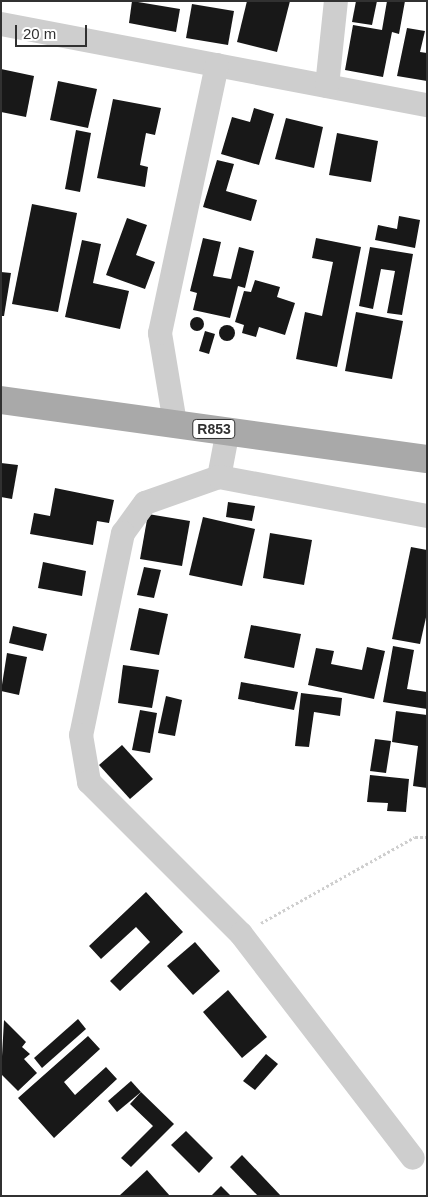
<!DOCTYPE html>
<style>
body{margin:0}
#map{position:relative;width:428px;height:1197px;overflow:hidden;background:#fff;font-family:Helvetica,sans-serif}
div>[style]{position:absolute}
.building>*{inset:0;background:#181818}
.round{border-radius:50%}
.path>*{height:3px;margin-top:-1.5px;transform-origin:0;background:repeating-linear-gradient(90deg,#cecece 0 2.5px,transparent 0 5px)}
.minor>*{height:24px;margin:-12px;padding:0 12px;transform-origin:12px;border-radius:12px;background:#cecece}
.primary>*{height:28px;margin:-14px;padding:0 14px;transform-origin:14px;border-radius:14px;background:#a9a9a9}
span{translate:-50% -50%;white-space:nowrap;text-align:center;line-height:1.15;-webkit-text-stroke:5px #fff;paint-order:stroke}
.shield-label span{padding:1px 4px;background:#fff;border:1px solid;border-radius:4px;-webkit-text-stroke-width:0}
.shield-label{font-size:14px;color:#313131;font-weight:700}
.frame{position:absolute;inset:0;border:2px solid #313131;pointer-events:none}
.scale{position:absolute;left:15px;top:25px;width:72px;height:22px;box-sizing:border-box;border:2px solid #313131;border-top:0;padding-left:6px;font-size:15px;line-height:18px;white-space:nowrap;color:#313131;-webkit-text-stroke:4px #fff;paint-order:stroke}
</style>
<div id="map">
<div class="building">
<div style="clip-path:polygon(132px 1px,180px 9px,176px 32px,129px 23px)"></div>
<div style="clip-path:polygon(247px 1px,290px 1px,277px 52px,237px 42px)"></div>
<div style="clip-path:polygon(356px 1px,377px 1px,372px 25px,352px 22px)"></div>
<div style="clip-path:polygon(387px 1px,405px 1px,399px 34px,392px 32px,383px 77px,345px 70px,353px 25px,382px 30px)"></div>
<div style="clip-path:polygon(192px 4px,234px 11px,228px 45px,186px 38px)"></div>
<div style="clip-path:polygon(407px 28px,425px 31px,420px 52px,427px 53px,427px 81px,397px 76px)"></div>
<div style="clip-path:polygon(1px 69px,34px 76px,26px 117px,1px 112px)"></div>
<div style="clip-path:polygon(58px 81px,97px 89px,88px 128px,50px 120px)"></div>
<div style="clip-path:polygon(113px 99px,161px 108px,155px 135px,146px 133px,140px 165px,148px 167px,145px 187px,97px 178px)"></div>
<div style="clip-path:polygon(254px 108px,274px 114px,259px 165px,221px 154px,232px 117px,250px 122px)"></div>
<div style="clip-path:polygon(286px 118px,323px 127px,314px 168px,275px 159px)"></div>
<div style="clip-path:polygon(76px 130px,91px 133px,80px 192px,65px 189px)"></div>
<div style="clip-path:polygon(337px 133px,378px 141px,371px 182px,329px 175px)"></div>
<div style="clip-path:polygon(217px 160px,234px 164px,226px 191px,257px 200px,251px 221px,203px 207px)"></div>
<div style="clip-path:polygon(32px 204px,77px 213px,58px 312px,12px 304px)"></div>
<div style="clip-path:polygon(399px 216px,420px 220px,415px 248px,375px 240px,378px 225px,397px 229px)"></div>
<div style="clip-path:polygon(127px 218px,147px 225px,136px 255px,155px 262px,145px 289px,106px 275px)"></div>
<div style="clip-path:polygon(203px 238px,221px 242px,213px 276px,231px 279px,239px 247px,254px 251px,245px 288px,238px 286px,230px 318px,193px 310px,197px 293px,190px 291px)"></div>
<div style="clip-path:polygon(316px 238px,361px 247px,337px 367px,296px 359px,305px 312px,322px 316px,333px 262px,312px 258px)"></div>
<div style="clip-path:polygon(82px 240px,101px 244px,93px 283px,129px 291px,120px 329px,65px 317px)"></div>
<div style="clip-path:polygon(370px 247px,413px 254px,402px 315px,387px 313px,395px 271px,381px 269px,373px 309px,359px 306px)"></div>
<div style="clip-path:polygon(1px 272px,11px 273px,4px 316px,1px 316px)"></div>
<div style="clip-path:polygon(255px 280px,280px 287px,277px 297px,295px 303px,285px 335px,259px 327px,256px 337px,242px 333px,244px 325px,235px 322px,244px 291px,251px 292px)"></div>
<div style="clip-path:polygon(356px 312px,403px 321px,392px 379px,345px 371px)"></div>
<div class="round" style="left:190px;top:317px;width:14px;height:14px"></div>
<div class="round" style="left:219px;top:325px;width:16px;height:16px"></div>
<div style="clip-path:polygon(205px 331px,215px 334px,209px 354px,199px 351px)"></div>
<div style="clip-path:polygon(1px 463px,18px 465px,12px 499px,1px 497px)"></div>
<div style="clip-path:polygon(55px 488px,114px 500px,109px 523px,97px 521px,93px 545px,30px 534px,34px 513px,50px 516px)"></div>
<div style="clip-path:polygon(228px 502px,255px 506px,252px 521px,226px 517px)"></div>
<div style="clip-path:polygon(148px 514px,190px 521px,182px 566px,140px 559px)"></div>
<div style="clip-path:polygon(203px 517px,255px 529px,242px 586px,189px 575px)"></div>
<div style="clip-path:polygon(270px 533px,312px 540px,304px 585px,263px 578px)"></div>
<div style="clip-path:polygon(411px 547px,427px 550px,427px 613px,420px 644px,392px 639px)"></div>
<div style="clip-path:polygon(43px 562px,86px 571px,82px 596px,38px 588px)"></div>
<div style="clip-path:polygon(144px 567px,161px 570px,154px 598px,137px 595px)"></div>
<div style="clip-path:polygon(139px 608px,168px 614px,159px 655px,130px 650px)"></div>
<div style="clip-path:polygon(251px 625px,301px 634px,294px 668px,244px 658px)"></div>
<div style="clip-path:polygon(13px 626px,47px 634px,43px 651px,9px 643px)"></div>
<div style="clip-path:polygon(393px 646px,414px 650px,407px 689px,427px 692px,427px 709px,383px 702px)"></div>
<div style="clip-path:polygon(367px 647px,385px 651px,374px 699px,308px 685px,316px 648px,334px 651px,331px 664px,362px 670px)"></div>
<div style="clip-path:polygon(7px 653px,27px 657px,19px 695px,1px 691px)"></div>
<div style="clip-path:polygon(123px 665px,159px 670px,152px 708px,118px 703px)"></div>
<div style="clip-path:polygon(241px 682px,298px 692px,294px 710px,238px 699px)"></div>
<div style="clip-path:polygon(301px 693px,342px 698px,340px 716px,314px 712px,309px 747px,295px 746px)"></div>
<div style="clip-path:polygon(166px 696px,182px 700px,175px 736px,158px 733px)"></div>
<div style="clip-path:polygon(140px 710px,157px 713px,150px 753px,132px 750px)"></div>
<div style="clip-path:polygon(396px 711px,427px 715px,427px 788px,413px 786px,418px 746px,392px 742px)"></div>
<div style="clip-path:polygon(375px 739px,391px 741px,386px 773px,370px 771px)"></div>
<div style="clip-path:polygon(122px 745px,153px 779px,130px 799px,99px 765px)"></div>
<div style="clip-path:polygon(370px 775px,409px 779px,406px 812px,387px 811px,388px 803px,367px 802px)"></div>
<div style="clip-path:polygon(146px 892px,183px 932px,120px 991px,110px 981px,150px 942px,136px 927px,101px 959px,89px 946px)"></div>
<div style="clip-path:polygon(195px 942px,220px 971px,193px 995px,167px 966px)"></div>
<div style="clip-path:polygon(228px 990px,267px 1037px,242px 1058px,203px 1012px)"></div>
<div style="clip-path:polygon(78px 1019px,86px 1029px,42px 1068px,34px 1058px)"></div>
<div style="clip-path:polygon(4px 1020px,26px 1042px,22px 1047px,30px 1054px,24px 1059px,37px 1073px,18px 1091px,1px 1074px)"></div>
<div style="clip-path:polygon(88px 1036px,100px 1049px,64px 1082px,75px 1095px,106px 1067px,117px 1079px,54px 1138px,18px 1098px)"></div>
<div style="clip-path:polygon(266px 1054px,278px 1064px,255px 1090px,243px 1081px)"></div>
<div style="clip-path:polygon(131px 1081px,141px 1092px,117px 1112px,108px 1101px)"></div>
<div style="clip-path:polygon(141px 1092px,174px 1124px,131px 1167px,121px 1158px,153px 1126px,130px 1104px)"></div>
<div style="clip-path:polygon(186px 1131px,213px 1158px,199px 1173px,171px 1145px)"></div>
<div style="clip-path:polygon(242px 1155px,281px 1196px,258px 1196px,230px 1167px)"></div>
<div style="clip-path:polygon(147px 1170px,170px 1196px,119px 1196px)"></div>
<div style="clip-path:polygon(221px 1186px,231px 1196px,211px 1196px)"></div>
</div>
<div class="path">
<div style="left:261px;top:923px;width:176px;rotate:-29.2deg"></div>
<div style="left:415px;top:837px;width:12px"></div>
</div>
<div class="minor">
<div style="left:1px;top:24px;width:434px;rotate:10.8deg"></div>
<div style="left:327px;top:86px;width:85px;rotate:-84deg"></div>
<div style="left:175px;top:423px;width:91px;rotate:-99.5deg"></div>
<div style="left:160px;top:333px;width:274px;rotate:-78deg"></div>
<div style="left:228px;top:430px;width:48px;rotate:100.8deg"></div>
<div style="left:219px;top:477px;width:78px;rotate:160.6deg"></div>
<div style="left:145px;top:503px;width:37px;rotate:126deg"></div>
<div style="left:123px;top:533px;width:206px;rotate:101.7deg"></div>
<div style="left:81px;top:735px;width:48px;rotate:80.3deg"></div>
<div style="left:89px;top:782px;width:215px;rotate:45deg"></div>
<div style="left:241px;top:934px;width:282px;rotate:52.5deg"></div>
<div style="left:219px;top:477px;width:212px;rotate:10.6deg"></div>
</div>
<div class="primary">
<div style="left:1px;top:400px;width:430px;rotate:7.9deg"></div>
</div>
<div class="shield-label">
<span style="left:214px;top:429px">R853</span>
</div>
<div class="frame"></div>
<div class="scale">20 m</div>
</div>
